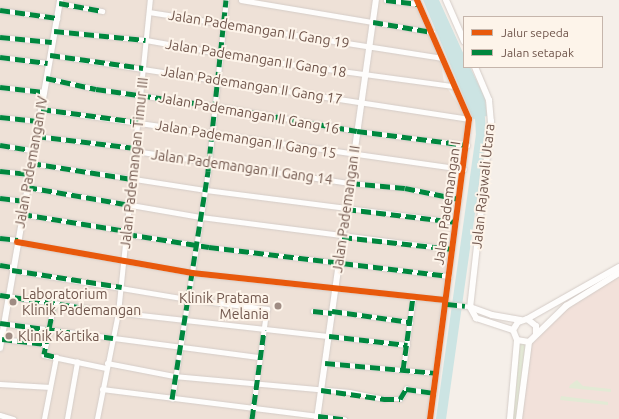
<!DOCTYPE html>
<style>
body{margin:0}
#map{position:relative;width:619px;height:419px;overflow:hidden;background:#f5efe9;font-family:Ubuntu,sans-serif}
div>[style]{position:absolute}
.residential>*{inset:0;background:#eee1d7}
.commercial>*{inset:0;background:#f2e1da}
.green>*{inset:0;background:#e3ead5}
.water>*{inset:0;background:#cce4e3}
.river>*{height:10px;margin:-5px;padding:0 5px;transform-origin:5px;border-radius:5px;background:#cce4e3}
.roads{filter:drop-shadow(0 0 1px #d4ccc7) drop-shadow(0 0 1px #d4ccc7)}
.street>*{height:4.5px;margin:-2.25px;padding:0 2.25px;transform-origin:2.25px;border-radius:2.25px;background:#fefdfc}
.secondary>*{height:6px;margin:-3px;padding:0 3px;transform-origin:3px;border-radius:3px;background:#fefdfc}
.quiet>*{height:5px;margin-top:-2.5px;transform-origin:0;background:repeating-linear-gradient(90deg,#00873e 0 10px,transparent 0 15px)}
.cycleway>*{height:6px;margin:-3px;padding:0 3px;transform-origin:3px;border-radius:3px;background:#e8590c}
.dots>*{width:11px;height:11px;translate:-50% -50%;box-sizing:border-box;border:2px solid #fdf4ea;border-radius:50%}
span{translate:-50% -50%;white-space:nowrap;text-align:center;line-height:1.15;-webkit-text-stroke:4px #fdf4ea;paint-order:stroke}
.street-label{font-size:14px;color:#70564c}
.poi-label{font-size:14px;color:#70564c}
.left{translate:0 -50%;text-align:left}
.right{translate:-100% -50%;text-align:right}
.legend{position:absolute;left:463px;top:16px;width:140px;height:52px;box-sizing:border-box;background:#fdf4ea;border:1px solid #c5b5ab;margin:0;padding:5px 7px;list-style:none;font-size:12px;color:#70564c}
.legend li{display:flex;align-items:center;gap:8px;height:20px}
.legend b{width:20px;border:1px solid #c5b5ab}
</style>
<div id="map">
<div class="residential">
<div style="clip-path:polygon(0 0,416px 0,440px 56px,444px 83px,468px 119px,429px 419px,0 419px)"></div>
</div>
<div class="commercial">
<div style="clip-path:polygon(619px 273px,619px 419px,519px 419px,530px 341px,566px 306px)"></div>
</div>
<div class="green">
<div style="clip-path:polygon(518px 339px,526px 342px,519px 419px,509px 419px)"></div>
<div style="clip-path:polygon(577px 380px,583px 386px,611px 389px,611px 392px,569px 388px,570px 385px)"></div>
<div style="clip-path:polygon(561px 396px,608px 402px,608px 405px,560px 400px)"></div>
</div>
<div class="water">
<div style="clip-path:polygon(423px 0,439px 0,464px 55px,464px 67px,470px 67px,485px 98px,487px 116px,473px 119px)"></div>
</div>
<div class="river">
<div style="left:441px;top:419px;width:286px;rotate:-82deg"></div>
<div style="left:481px;top:136px;width:17px;rotate:-93deg"></div>
<div style="left:480px;top:119px;width:14px;rotate:-111deg"></div>
</div>
<div class="roads">
<div class="street">
<div style="left:241px;top:0;width:194px;rotate:9.5deg"></div>
<div style="left:386px;top:0;width:33px;rotate:7deg"></div>
<div style="left:59px;top:3px;width:44px;rotate:10.5deg"></div>
<div style="left:0;top:10px;width:58px;rotate:8deg"></div>
<div style="left:149px;top:12px;width:297px;rotate:8.9deg"></div>
<div style="left:54px;top:31px;width:92px;rotate:5.6deg"></div>
<div style="left:146px;top:40px;width:109px;rotate:10.1deg"></div>
<div style="left:253px;top:59px;width:202px;rotate:7.7deg"></div>
<div style="left:0;top:37px;width:52px;rotate:5.5deg"></div>
<div style="left:58px;top:56px;width:416px;rotate:8.7deg"></div>
<div style="left:0;top:57px;width:48px;rotate:7.1deg"></div>
<div style="left:46px;top:78px;width:51px;rotate:12.4deg"></div>
<div style="left:96px;top:89px;width:121px;rotate:8.1deg"></div>
<div style="left:216px;top:106px;width:143px;rotate:10.1deg"></div>
<div style="left:357px;top:131px;width:111px;rotate:7.3deg"></div>
<div style="left:0;top:87px;width:44px;rotate:6.5deg"></div>
<div style="left:41px;top:109px;width:427px;rotate:8.1deg"></div>
<div style="left:0;top:117px;width:38px;rotate:6deg"></div>
<div style="left:36px;top:136px;width:100px;rotate:6.9deg"></div>
<div style="left:0;top:145px;width:33px;rotate:9deg"></div>
<div style="left:135px;top:151px;width:217px;rotate:8.5deg"></div>
<div style="left:350px;top:183px;width:55px;rotate:5.2deg"></div>
<div style="left:405px;top:188px;width:55px;rotate:11.5deg"></div>
<div style="left:31px;top:163px;width:177px;rotate:8.8deg"></div>
<div style="left:206px;top:190px;width:252px;rotate:7.3deg"></div>
<div style="left:0;top:171px;width:30px;rotate:6deg"></div>
<div style="left:27px;top:187px;width:177px;rotate:9.8deg"></div>
<div style="left:201px;top:217px;width:253px;rotate:7.3deg"></div>
<div style="left:0;top:198px;width:25px;rotate:7deg"></div>
<div style="left:22px;top:214px;width:106px;rotate:9.2deg"></div>
<div style="left:127px;top:234px;width:83px;rotate:9deg"></div>
<div style="left:209px;top:247px;width:242px;rotate:6.9deg"></div>
<div style="left:0;top:238px;width:18px;rotate:6deg"></div>
<div style="left:17px;top:242px;width:178px;rotate:10deg"></div>
<div style="left:192px;top:273px;width:254px;rotate:6.1deg"></div>
<div style="left:0;top:265px;width:12px;rotate:9deg"></div>
<div style="left:12px;top:270px;width:178px;rotate:9.4deg"></div>
<div style="left:188px;top:299px;width:80px;rotate:7.2deg"></div>
<div style="left:267px;top:309px;width:111px;rotate:97.8deg"></div>
<div style="left:0;top:295px;width:115px;rotate:8.5deg"></div>
<div style="left:114px;top:312px;width:295px;rotate:6.4deg"></div>
<div style="left:54px;top:304px;width:52px;rotate:101.1deg"></div>
<div style="left:44px;top:355px;width:63px;rotate:11.8deg"></div>
<div style="left:447px;top:304px;width:18px;rotate:6deg"></div>
<div style="left:313px;top:311px;width:19px;rotate:6deg"></div>
<div style="left:332px;top:311px;width:79px;rotate:8deg"></div>
<div style="left:0;top:323px;width:262px;rotate:7.5deg"></div>
<div style="left:2px;top:339px;width:44px;rotate:6.5deg"></div>
<div style="left:107px;top:363px;width:68px;rotate:11deg"></div>
<div style="left:174px;top:376px;width:176px;rotate:5.2deg"></div>
<div style="left:349px;top:392px;width:36px;rotate:11deg"></div>
<div style="left:384px;top:399px;width:16px"></div>
<div style="left:400px;top:399px;width:12px;rotate:-59deg"></div>
<div style="left:406px;top:389px;width:28px;rotate:8deg"></div>
<div style="left:325px;top:363px;width:111px;rotate:5.1deg"></div>
<div style="left:403px;top:370px;width:74px;rotate:-82.2deg"></div>
<div style="left:0;top:384px;width:50px;rotate:3.4deg"></div>
<div style="left:102px;top:389px;width:244px;rotate:7.1deg"></div>
<div style="left:172px;top:399px;width:231px;rotate:-81deg"></div>
<div style="left:208px;top:171px;width:172px;rotate:-84deg"></div>
<div style="left:0;top:415px;width:14px;rotate:17deg"></div>
<div style="left:44px;top:419px;width:63px;rotate:-79deg"></div>
<div style="left:67px;top:419px;width:58px;rotate:-80deg"></div>
<div style="left:97px;top:419px;width:108px;rotate:-78.8deg"></div>
<div style="left:118px;top:313px;width:315px;rotate:-84.2deg"></div>
</div>
<div class="secondary">
<div style="left:417px;top:0;width:130px;rotate:66.4deg"></div>
<div style="left:469px;top:119px;width:303px;rotate:97.4deg"></div>
<div style="left:446px;top:0;width:45px;rotate:66.3deg"></div>
<div style="left:475px;top:67px;width:36px;rotate:67deg"></div>
<div style="left:489px;top:100px;width:21px;rotate:85deg"></div>
<div style="left:491px;top:121px;width:187px;rotate:96.4deg"></div>
<div style="left:470px;top:307px;width:13px;rotate:61deg"></div>
<div style="left:476px;top:318px;width:39px;rotate:18deg"></div>
<div style="left:470px;top:307px;width:23px;rotate:20deg"></div>
<div style="left:492px;top:315px;width:29px;rotate:10deg"></div>
<div style="left:527px;top:319px;width:106px;rotate:-29.5deg"></div>
<div style="left:536px;top:334px;width:8px;rotate:-90deg"></div>
<div style="left:536px;top:326px;width:11px;rotate:-142deg"></div>
<div style="left:527px;top:319px;width:9px;rotate:162deg"></div>
<div style="left:518px;top:322px;width:9px;rotate:122deg"></div>
<div style="left:513px;top:330px;width:11px;rotate:68deg"></div>
<div style="left:517px;top:340px;width:12px;rotate:9deg"></div>
<div style="left:529px;top:342px;width:52px;rotate:-44.2deg"></div>
<div style="left:566px;top:306px;width:62px;rotate:-31.9deg"></div>
<div style="left:0;top:348px;width:353px;rotate:-80.2deg"></div>
<div style="left:317px;top:419px;width:423px;rotate:-82deg"></div>
<div style="left:510px;top:419px;width:79px;rotate:-84.9deg"></div>
<div style="left:519px;top:419px;width:78px;rotate:-82.6deg"></div>
</div>
</div>
<div class="quiet">
<div style="left:386px;top:0;width:33px;rotate:7deg"></div>
<div style="left:59px;top:3px;width:44px;rotate:10.5deg"></div>
<div style="left:0;top:10px;width:58px;rotate:8deg"></div>
<div style="left:373px;top:22px;width:60px;rotate:9.6deg"></div>
<div style="left:54px;top:31px;width:92px;rotate:5.6deg"></div>
<div style="left:0;top:37px;width:52px;rotate:5.5deg"></div>
<div style="left:50px;top:55px;width:94px;rotate:8deg"></div>
<div style="left:0;top:57px;width:48px;rotate:7.1deg"></div>
<div style="left:46px;top:78px;width:51px;rotate:12.4deg"></div>
<div style="left:96px;top:89px;width:121px;rotate:8.1deg"></div>
<div style="left:216px;top:106px;width:143px;rotate:10.1deg"></div>
<div style="left:357px;top:131px;width:111px;rotate:7.3deg"></div>
<div style="left:0;top:87px;width:44px;rotate:6.5deg"></div>
<div style="left:41px;top:109px;width:98px;rotate:7.6deg"></div>
<div style="left:0;top:117px;width:38px;rotate:6deg"></div>
<div style="left:36px;top:136px;width:100px;rotate:6.9deg"></div>
<div style="left:0;top:145px;width:33px;rotate:9deg"></div>
<div style="left:31px;top:163px;width:102px;rotate:9deg"></div>
<div style="left:0;top:171px;width:30px;rotate:6deg"></div>
<div style="left:350px;top:183px;width:55px;rotate:5.2deg"></div>
<div style="left:405px;top:188px;width:55px;rotate:11.5deg"></div>
<div style="left:27px;top:187px;width:105px;rotate:9.9deg"></div>
<div style="left:0;top:198px;width:25px;rotate:7deg"></div>
<div style="left:346px;top:209px;width:111px;rotate:6.7deg"></div>
<div style="left:22px;top:214px;width:106px;rotate:9.2deg"></div>
<div style="left:127px;top:234px;width:83px;rotate:9deg"></div>
<div style="left:209px;top:247px;width:242px;rotate:6.9deg"></div>
<div style="left:342px;top:237px;width:111px;rotate:6.2deg"></div>
<div style="left:0;top:238px;width:18px;rotate:6deg"></div>
<div style="left:0;top:265px;width:12px;rotate:9deg"></div>
<div style="left:12px;top:270px;width:111px;rotate:8.8deg"></div>
<div style="left:0;top:295px;width:119px;rotate:8.7deg"></div>
<div style="left:54px;top:304px;width:51px;rotate:101.3deg"></div>
<div style="left:44px;top:354px;width:12px;rotate:14deg"></div>
<div style="left:447px;top:304px;width:18px;rotate:6deg"></div>
<div style="left:313px;top:311px;width:19px;rotate:6deg"></div>
<div style="left:332px;top:311px;width:79px;rotate:8deg"></div>
<div style="left:0;top:323px;width:114px;rotate:7.6deg"></div>
<div style="left:329px;top:336px;width:79px;rotate:6.6deg"></div>
<div style="left:2px;top:339px;width:44px;rotate:6.5deg"></div>
<div style="left:325px;top:363px;width:111px;rotate:5.1deg"></div>
<div style="left:403px;top:370px;width:74px;rotate:-82.2deg"></div>
<div style="left:321px;top:390px;width:64px;rotate:8.1deg"></div>
<div style="left:384px;top:399px;width:16px"></div>
<div style="left:400px;top:399px;width:12px;rotate:-59deg"></div>
<div style="left:406px;top:389px;width:28px;rotate:8deg"></div>
<div style="left:172px;top:399px;width:231px;rotate:-81deg"></div>
<div style="left:208px;top:171px;width:172px;rotate:-84deg"></div>
<div style="left:318px;top:416px;width:26px;rotate:7deg"></div>
<div style="left:252px;top:419px;width:90px;rotate:-82.3deg"></div>
</div>
<div class="cycleway">
<div style="left:417px;top:0;width:130px;rotate:66.4deg"></div>
<div style="left:469px;top:119px;width:303px;rotate:97.4deg"></div>
<div style="left:17px;top:242px;width:178px;rotate:10deg"></div>
<div style="left:192px;top:273px;width:254px;rotate:6.1deg"></div>
</div>
<div class="dots">
<div style="left:13px;top:302px;background:#9f8c83"></div>
<div style="left:278px;top:306px;background:#9f8c83"></div>
<div style="left:9px;top:336px;background:#9f8c83"></div>
</div>
<div class="street-label">
<span style="left:259px;top:29px;rotate:9deg">Jalan Pademangan II Gang 19</span>
<span style="left:256px;top:58px;rotate:9deg">Jalan Pademangan II Gang 18</span>
<span style="left:252px;top:85px;rotate:9deg">Jalan Pademangan II Gang 17</span>
<span style="left:249px;top:113px;rotate:10deg">Jalan Pademangan II Gang 16</span>
<span style="left:246px;top:139px;rotate:9deg">Jalan Pademangan II Gang 15</span>
<span style="left:31px;top:162px;rotate:-80deg">Jalan Pademangan IV</span>
<span style="left:134px;top:163px;rotate:-84deg">Jalan Pademangan Timur III</span>
<span style="left:242px;top:167px;rotate:8deg">Jalan Pademangan II Gang 14</span>
<span style="left:483px;top:186px;rotate:-84deg">Jalan Rajawali Utara</span>
<span style="left:447px;top:203px;rotate:-82deg">Jalan Pademangan I</span>
<span style="left:346px;top:209px;rotate:-82deg">Jalan Pademangan II</span>
</div>
<div class="poi-label">
<span class="left" style="left:22px;top:302px">Laboratorium<br>Klinik Pademangan</span>
<span class="right" style="left:269px;top:306px">Klinik Pratama<br>Melania</span>
<span class="left" style="left:18px;top:336px">Klinik Kartika</span>
</div>
<ul class="legend">
<li><b style="height:5px;background:#e8590c"></b>Jalur sepeda</li>
<li><b style="height:5px;background:#00873e"></b>Jalan setapak</li>
</ul>
</div>
